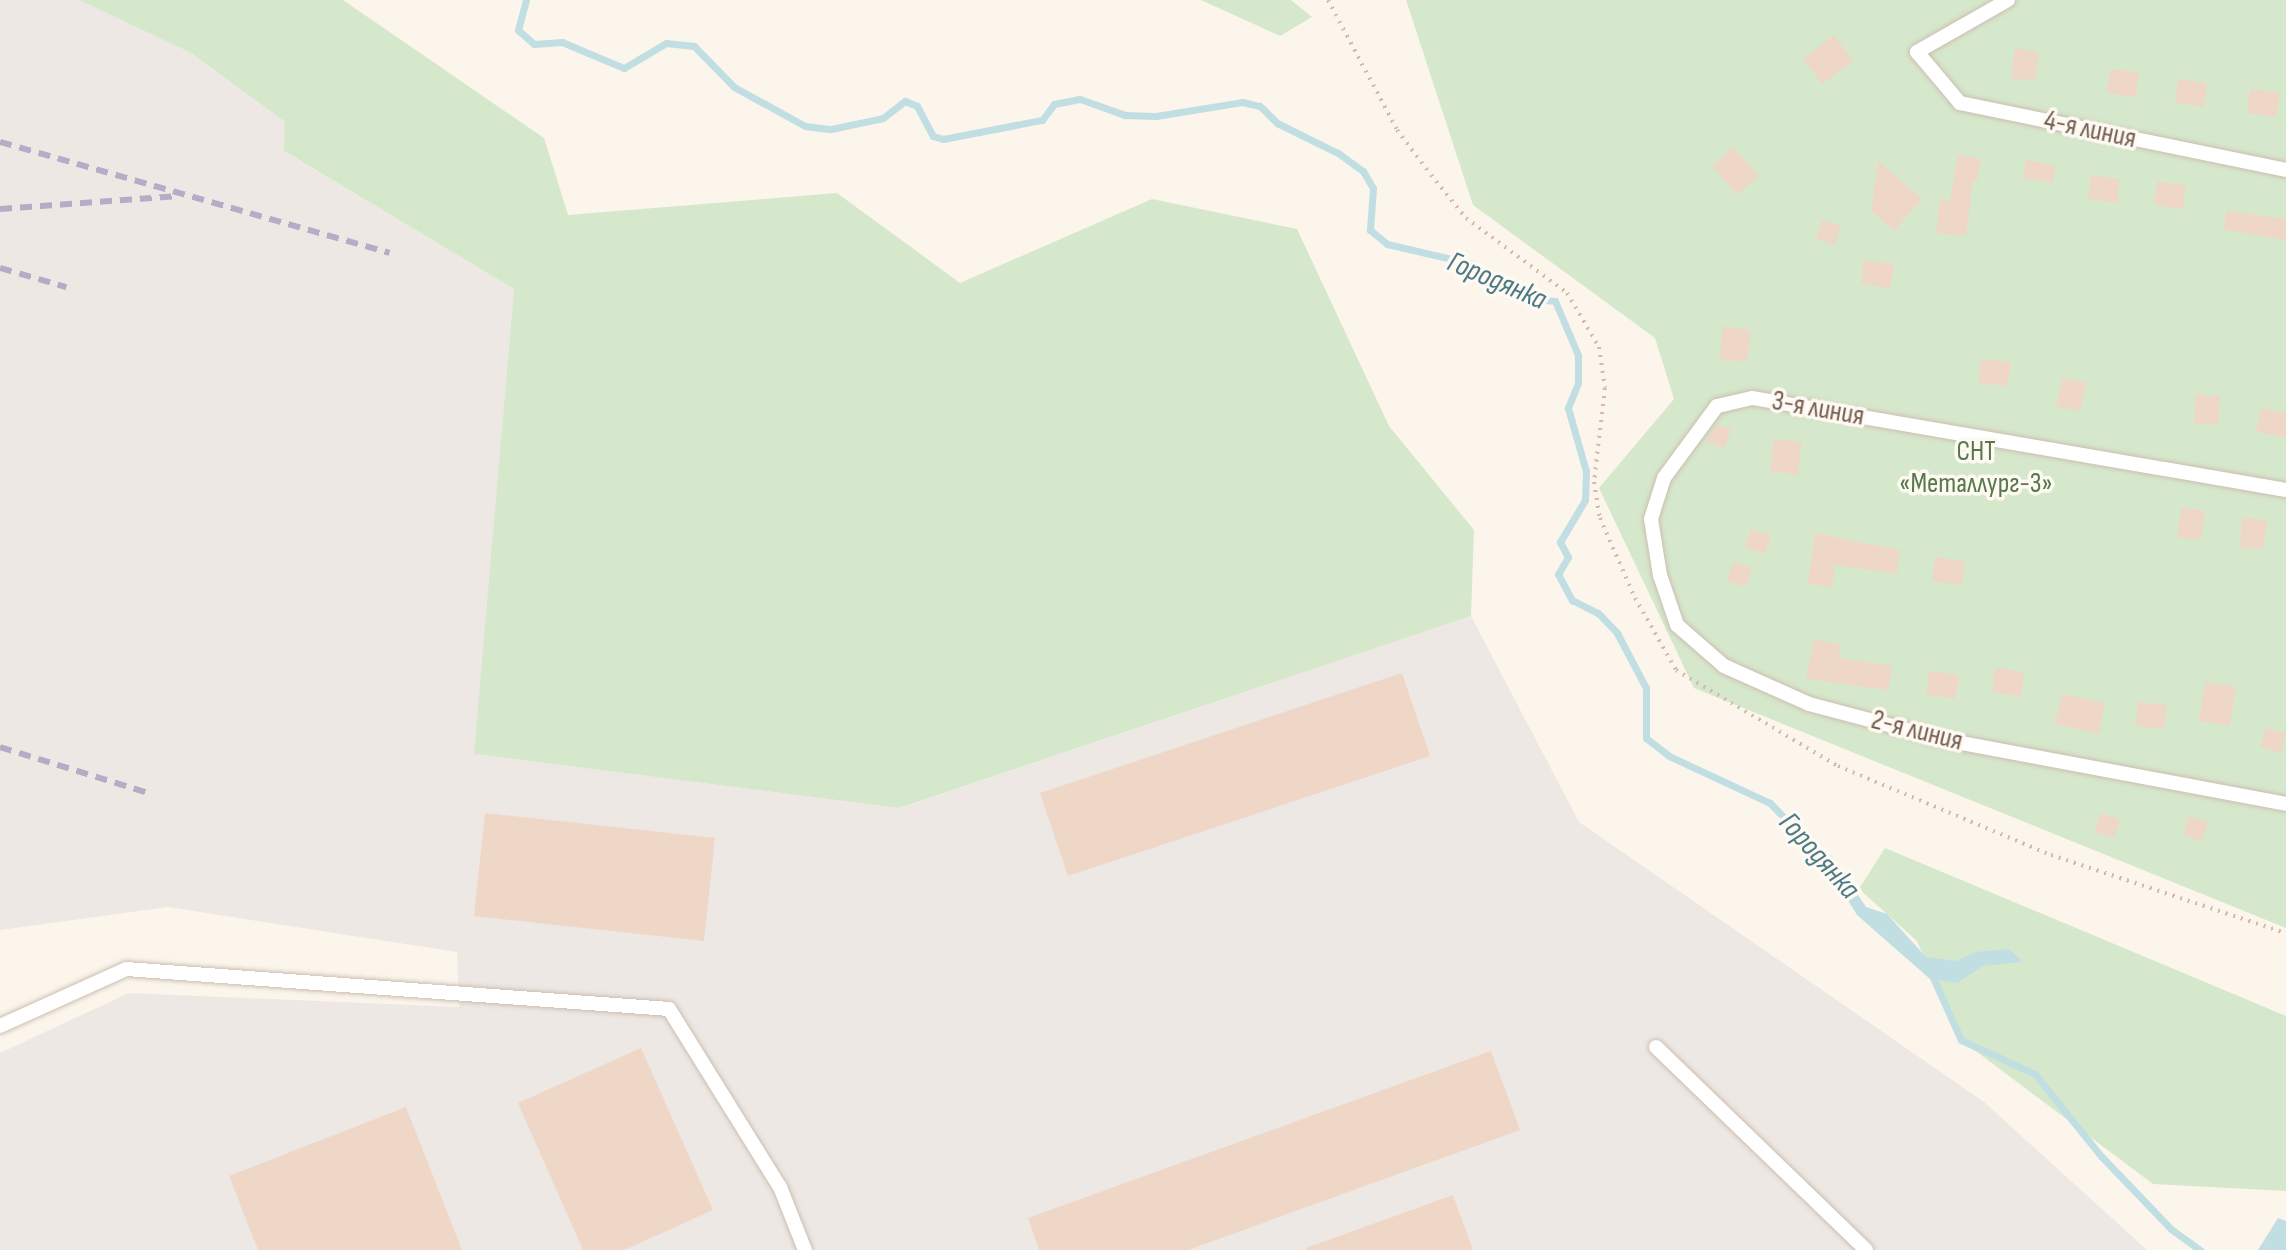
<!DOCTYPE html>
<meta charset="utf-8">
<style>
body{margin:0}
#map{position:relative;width:2286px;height:1250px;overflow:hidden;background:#fbf5ec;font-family:"Sofia Sans Condensed",sans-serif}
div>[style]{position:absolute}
.industrial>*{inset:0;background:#ede8e4}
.green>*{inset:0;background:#d6e8cb}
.water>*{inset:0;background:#c1dee3}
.stream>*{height:7px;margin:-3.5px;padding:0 3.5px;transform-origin:3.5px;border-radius:3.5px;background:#c1dee3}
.building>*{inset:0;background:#eed7c6}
.path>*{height:4px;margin-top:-2px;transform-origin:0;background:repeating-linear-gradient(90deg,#d3baa9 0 2px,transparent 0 8px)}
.roads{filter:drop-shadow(0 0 2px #ccbeb2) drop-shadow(0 0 2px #ccbeb2)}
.service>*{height:14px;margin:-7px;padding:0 7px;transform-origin:7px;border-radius:7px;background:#fff}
.rail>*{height:6px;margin-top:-3px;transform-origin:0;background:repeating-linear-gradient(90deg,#b9aac5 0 12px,transparent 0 20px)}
span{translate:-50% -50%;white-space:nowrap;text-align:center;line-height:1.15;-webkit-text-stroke:7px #fef9f2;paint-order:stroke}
.street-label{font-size:28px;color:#745e50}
.park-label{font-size:28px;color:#56784a}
.water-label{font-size:30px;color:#4c7a85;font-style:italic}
</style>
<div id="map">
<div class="industrial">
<div style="clip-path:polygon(0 0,79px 0,191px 53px,285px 122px,285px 152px,514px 289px,475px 754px,900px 808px,1471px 616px,1579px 822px,1984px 1102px,2147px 1250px,0 1250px,0 1053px,129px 993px,459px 1007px,457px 952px,168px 907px,0 930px)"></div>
</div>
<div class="green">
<div style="clip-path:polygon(79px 0,343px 0,544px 138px,568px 215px,837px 193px,960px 283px,1152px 199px,1297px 229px,1389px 426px,1474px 530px,1471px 616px,899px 808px,474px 754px,514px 289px,284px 151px,285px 122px,191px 53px)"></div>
<div style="clip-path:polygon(1201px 0,1291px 0,1312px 17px,1280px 36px)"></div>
<div style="clip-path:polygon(1406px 0,2286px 0,2286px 928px,1694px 688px,1599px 488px,1674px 399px,1655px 338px,1473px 205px)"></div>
<div style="clip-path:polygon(1885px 848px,2286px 1016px,2286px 1191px,2153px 1184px,1961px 1040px,1917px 941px,1859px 889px)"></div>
</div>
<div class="water">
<div style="clip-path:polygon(1817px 850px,1832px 856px,1866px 907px,1887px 914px,1926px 957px,1957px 961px,1975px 952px,2009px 949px,2023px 962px,1983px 966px,1957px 983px,1930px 979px,1857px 915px)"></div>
<div style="clip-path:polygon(2278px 1218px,2286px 1221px,2286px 1250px,2258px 1250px)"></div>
</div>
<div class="stream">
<div style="left:526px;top:0;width:31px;rotate:105deg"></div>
<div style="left:518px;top:30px;width:21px;rotate:41deg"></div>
<div style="left:534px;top:44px;width:28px;rotate:-4deg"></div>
<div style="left:562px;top:42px;width:67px;rotate:22.8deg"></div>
<div style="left:624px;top:68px;width:49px;rotate:-30.8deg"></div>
<div style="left:666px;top:43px;width:28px;rotate:6deg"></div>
<div style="left:694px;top:46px;width:57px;rotate:45.7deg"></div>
<div style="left:734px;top:87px;width:81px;rotate:28.8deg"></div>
<div style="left:805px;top:126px;width:26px;rotate:7deg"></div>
<div style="left:831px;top:129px;width:53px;rotate:-11.9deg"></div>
<div style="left:883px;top:118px;width:28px;rotate:-38deg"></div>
<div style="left:905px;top:101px;width:13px;rotate:23deg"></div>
<div style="left:917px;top:106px;width:34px;rotate:62deg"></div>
<div style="left:933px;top:136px;width:10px;rotate:17deg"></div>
<div style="left:943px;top:139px;width:101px;rotate:-10.9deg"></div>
<div style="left:1042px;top:120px;width:20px;rotate:-53deg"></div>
<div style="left:1054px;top:104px;width:26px;rotate:-11deg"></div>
<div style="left:1080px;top:99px;width:48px;rotate:19.6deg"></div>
<div style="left:1125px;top:115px;width:31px;rotate:2deg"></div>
<div style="left:1156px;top:116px;width:87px;rotate:-9.2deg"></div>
<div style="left:1242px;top:102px;width:18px;rotate:13deg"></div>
<div style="left:1260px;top:106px;width:24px;rotate:45deg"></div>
<div style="left:1277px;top:123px;width:68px;rotate:26.2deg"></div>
<div style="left:1338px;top:153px;width:31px;rotate:36deg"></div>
<div style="left:1363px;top:171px;width:20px;rotate:60deg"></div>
<div style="left:1373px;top:188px;width:42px;rotate:94.1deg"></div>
<div style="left:1370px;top:230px;width:22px;rotate:39deg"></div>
<div style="left:1387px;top:244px;width:88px;rotate:13.1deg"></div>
<div style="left:1473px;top:264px;width:60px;rotate:34.8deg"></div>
<div style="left:1522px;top:298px;width:33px;rotate:5deg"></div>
<div style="left:1555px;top:301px;width:59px;rotate:66.9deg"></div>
<div style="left:1578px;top:355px;width:28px;rotate:90deg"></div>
<div style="left:1578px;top:383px;width:27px;rotate:112deg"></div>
<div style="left:1568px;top:408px;width:66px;rotate:74.1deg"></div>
<div style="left:1586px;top:471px;width:29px;rotate:92deg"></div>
<div style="left:1585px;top:500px;width:49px;rotate:120.8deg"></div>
<div style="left:1560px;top:542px;width:17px;rotate:62deg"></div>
<div style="left:1568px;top:557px;width:20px;rotate:120deg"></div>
<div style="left:1558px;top:574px;width:30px;rotate:62deg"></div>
<div style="left:1572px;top:600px;width:29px;rotate:27deg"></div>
<div style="left:1598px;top:613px;width:28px;rotate:46deg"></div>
<div style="left:1617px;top:633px;width:62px;rotate:62.2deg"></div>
<div style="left:1646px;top:688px;width:50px;rotate:90deg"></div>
<div style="left:1646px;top:738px;width:29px;rotate:38deg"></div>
<div style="left:1669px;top:756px;width:111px;rotate:25deg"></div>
<div style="left:1770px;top:803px;width:75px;rotate:46.1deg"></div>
<div style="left:1931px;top:973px;width:73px;rotate:65.9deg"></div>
<div style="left:1961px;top:1040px;width:81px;rotate:24.7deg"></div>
<div style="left:2035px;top:1074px;width:105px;rotate:51.2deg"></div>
<div style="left:2101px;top:1156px;width:101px;rotate:46.2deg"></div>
<div style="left:2171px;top:1229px;width:36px;rotate:36deg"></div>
</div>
<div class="building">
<div style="clip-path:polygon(1834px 35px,1853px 61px,1822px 84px,1803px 58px)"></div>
<div style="clip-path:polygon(2015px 48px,2039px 52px,2035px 81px,2011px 78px)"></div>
<div style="clip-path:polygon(2110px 69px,2139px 72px,2136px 97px,2107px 93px)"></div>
<div style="clip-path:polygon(2178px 79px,2207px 83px,2204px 107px,2175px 103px)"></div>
<div style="clip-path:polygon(2250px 89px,2280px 93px,2276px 117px,2247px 113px)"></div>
<div style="clip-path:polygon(1733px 147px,1759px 176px,1737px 195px,1712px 166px)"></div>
<div style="clip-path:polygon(1958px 155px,1981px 159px,1977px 181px,1973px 180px,1966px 236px,1936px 233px,1940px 200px,1950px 201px)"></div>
<div style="clip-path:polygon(2026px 160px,2055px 165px,2053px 183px,2023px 178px)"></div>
<div style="clip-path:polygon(1878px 161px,1922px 199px,1894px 231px,1871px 211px)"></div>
<div style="clip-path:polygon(2091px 175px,2120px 179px,2117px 203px,2088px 199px)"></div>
<div style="clip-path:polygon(2157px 181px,2186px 185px,2183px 209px,2154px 205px)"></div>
<div style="clip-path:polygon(2226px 211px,2286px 219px,2286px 240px,2224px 230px)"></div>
<div style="clip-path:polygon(1822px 220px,1841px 226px,1835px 245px,1816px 239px)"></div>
<div style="clip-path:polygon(1864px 260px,1894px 264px,1890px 288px,1861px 284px)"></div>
<div style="clip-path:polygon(1723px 326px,1751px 330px,1747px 362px,1719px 359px)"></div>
<div style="clip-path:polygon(1981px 359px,2011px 362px,2007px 386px,1978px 383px)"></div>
<div style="clip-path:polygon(2062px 378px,2086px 382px,2080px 411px,2056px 407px)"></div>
<div style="clip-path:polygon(2196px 394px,2220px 396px,2218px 425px,2194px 423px)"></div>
<div style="clip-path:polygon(2261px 408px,2286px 413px,2286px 437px,2256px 432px)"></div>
<div style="clip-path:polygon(1716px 425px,1731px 429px,1725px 448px,1706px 442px)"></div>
<div style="clip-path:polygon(1774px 439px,1802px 442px,1798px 475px,1770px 471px)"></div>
<div style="clip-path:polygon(2181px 508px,2205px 511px,2201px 540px,2177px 537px)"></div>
<div style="clip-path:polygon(2243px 517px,2267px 520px,2263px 550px,2239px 547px)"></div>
<div style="clip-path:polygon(1751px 529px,1771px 535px,1765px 554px,1745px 547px)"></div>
<div style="clip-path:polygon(1815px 533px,1900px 550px,1897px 574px,1835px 565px,1832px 587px,1808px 584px)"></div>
<div style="clip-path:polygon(1935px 557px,1965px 561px,1962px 585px,1932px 581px)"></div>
<div style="clip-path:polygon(1733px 562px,1752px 568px,1746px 587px,1727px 581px)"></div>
<div style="clip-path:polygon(1814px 639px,1841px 645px,1838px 658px,1892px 666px,1888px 690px,1806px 679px)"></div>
<div style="clip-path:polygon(1995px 668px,2024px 672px,2021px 696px,1992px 692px)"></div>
<div style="clip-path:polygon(1929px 671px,1959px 675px,1955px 699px,1926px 695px)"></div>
<div style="clip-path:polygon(1402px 673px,1430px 756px,1068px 876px,1040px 793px)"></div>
<div style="clip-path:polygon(2205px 682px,2236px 687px,2230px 726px,2199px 721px)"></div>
<div style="clip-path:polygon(2062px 694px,2105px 703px,2099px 734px,2055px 724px)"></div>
<div style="clip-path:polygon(2138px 702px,2167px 705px,2164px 729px,2135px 726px)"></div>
<div style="clip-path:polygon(2266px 728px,2286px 734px,2280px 753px,2260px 747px)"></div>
<div style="clip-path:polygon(485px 813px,715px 838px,704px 941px,474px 916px)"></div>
<div style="clip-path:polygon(2101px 813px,2120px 819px,2114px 838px,2094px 832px)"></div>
<div style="clip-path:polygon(2189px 816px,2208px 822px,2202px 841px,2183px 835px)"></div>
<div style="clip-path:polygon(641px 1048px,713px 1210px,624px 1250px,583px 1250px,518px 1103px)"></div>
<div style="clip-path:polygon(1491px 1051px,1520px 1130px,1188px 1250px,1039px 1250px,1028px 1218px)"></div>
<div style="clip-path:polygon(406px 1107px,462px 1250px,258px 1250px,229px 1176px)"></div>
<div style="clip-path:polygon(1453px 1195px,1473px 1250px,1307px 1250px,1306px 1248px)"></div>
</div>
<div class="path">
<div style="left:1328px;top:0;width:147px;rotate:62deg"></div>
<div style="left:1397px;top:130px;width:56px;rotate:52.9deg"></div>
<div style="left:1431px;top:175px;width:55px;rotate:50.9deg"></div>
<div style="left:1466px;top:218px;width:126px;rotate:36.6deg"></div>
<div style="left:1567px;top:293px;width:63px;rotate:59.3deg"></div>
<div style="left:1599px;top:347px;width:41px;rotate:81.7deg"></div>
<div style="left:1605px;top:388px;width:95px;rotate:96.7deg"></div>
<div style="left:1594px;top:482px;width:36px;rotate:81deg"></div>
<div style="left:1600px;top:518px;width:87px;rotate:66.4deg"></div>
<div style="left:1635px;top:598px;width:83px;rotate:60.3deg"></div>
<div style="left:1676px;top:670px;width:188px;rotate:30.7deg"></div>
<div style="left:1838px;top:766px;width:231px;rotate:22.7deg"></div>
<div style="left:2051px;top:855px;width:248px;rotate:18.4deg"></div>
</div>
<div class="roads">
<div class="service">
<div style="left:2008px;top:0;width:105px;rotate:150.3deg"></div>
<div style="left:1917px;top:52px;width:67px;rotate:49.9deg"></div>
<div style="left:1960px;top:103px;width:333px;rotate:11.6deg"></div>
<div style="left:2286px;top:490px;width:542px;rotate:-170.22deg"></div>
<div style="left:1752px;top:398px;width:36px;rotate:167deg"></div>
<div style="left:1717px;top:406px;width:89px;rotate:126.4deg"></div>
<div style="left:1664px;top:478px;width:43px;rotate:107.6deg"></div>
<div style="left:1651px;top:519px;width:57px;rotate:80.9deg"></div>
<div style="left:1660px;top:575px;width:53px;rotate:71.2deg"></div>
<div style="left:1677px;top:625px;width:62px;rotate:41.1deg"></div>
<div style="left:1724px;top:666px;width:93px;rotate:24.1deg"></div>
<div style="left:1809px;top:704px;width:141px;rotate:14.8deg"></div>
<div style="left:1945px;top:740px;width:347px;rotate:10.6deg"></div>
<div style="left:0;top:1026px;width:138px;rotate:-24.3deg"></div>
<div style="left:126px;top:969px;width:544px;rotate:4.21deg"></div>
<div style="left:669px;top:1009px;width:210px;rotate:58.1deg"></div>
<div style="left:780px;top:1187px;width:68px;rotate:68.4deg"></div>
<div style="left:1656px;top:1047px;width:292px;rotate:44deg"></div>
</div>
</div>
<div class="rail">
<div style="left:0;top:142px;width:405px;rotate:15.9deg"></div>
<div style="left:0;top:209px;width:179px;rotate:-4.2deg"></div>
<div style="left:0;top:268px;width:69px;rotate:16.1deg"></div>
<div style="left:0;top:747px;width:159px;rotate:17.2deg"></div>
</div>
<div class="street-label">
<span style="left:2090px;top:130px;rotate:12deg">4-я линия</span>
<span style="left:1818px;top:409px;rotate:10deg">3-я линия</span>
<span style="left:1917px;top:731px;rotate:14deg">2-я линия</span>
</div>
<div class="park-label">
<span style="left:1976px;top:468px">СНТ<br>«Металлург-3»</span>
</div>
<div class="water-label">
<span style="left:1497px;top:281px;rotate:23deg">Городянка</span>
<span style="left:1819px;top:856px;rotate:48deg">Городянка</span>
</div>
</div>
